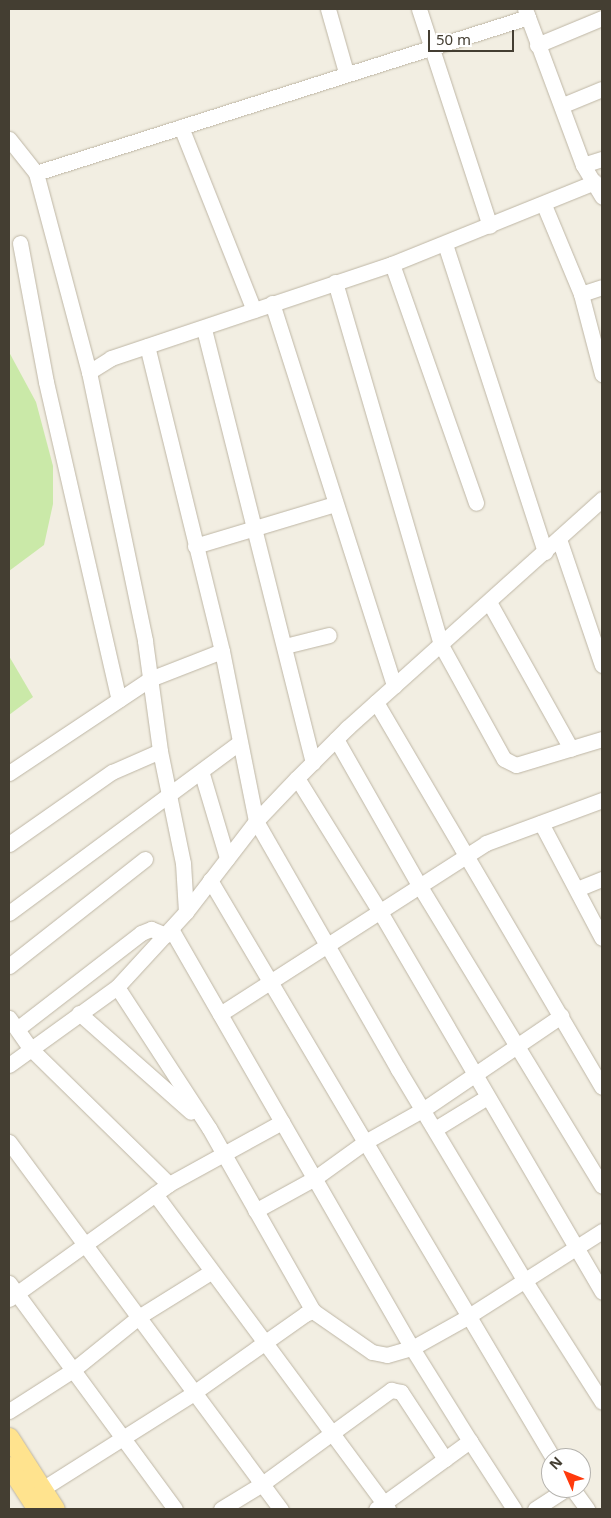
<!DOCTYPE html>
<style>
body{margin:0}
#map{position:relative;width:611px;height:1518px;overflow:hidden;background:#f2eee2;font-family:"Noto Sans",sans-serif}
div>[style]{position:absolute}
.green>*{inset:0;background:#cae9a8}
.roads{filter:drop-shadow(0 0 1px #beb6a5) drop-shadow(0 0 1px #beb6a5)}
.minor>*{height:15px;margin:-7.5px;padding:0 7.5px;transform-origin:7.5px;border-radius:7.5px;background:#fff}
.major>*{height:19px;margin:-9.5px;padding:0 9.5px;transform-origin:9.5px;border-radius:9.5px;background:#ffe38e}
span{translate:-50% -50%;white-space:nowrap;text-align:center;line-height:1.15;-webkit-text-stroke:4px #fff;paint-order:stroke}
.frame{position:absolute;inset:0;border:10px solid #443e32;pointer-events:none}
.north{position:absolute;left:541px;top:1448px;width:50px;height:50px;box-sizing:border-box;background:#fff;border:1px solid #b4b2ad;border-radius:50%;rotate:314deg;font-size:14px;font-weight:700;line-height:20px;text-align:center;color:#443e32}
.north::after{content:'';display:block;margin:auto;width:18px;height:22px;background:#ff3a0c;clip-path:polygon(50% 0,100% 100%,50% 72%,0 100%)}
.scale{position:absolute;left:428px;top:30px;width:86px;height:22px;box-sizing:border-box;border:2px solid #443e32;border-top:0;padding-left:6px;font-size:15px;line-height:18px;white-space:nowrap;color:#443e32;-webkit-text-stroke:4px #fff;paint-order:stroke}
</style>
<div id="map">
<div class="green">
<div style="clip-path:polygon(9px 352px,36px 402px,53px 466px,53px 504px,44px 545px,9px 571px)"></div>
<div style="clip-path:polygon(9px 656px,33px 697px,9px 715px)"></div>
</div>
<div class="roads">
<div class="minor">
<div style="left:328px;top:9px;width:66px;rotate:74.1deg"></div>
<div style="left:419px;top:9px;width:228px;rotate:71.9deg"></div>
<div style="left:525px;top:9px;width:166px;rotate:69.6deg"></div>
<div style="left:583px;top:165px;width:37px;rotate:59deg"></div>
<div style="left:537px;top:45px;width:70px;rotate:-22.6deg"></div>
<div style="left:563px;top:105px;width:42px;rotate:-22.3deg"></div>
<div style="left:181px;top:127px;width:197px;rotate:68.3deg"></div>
<div style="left:9px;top:139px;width:43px;rotate:51.5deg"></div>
<div style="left:36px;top:173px;width:206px;rotate:75.1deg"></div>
<div style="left:89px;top:372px;width:275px;rotate:78.2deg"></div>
<div style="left:145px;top:641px;width:111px;rotate:82.2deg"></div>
<div style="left:160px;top:751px;width:114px;rotate:78.4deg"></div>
<div style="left:183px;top:863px;width:49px;rotate:86.5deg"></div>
<div style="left:583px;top:165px;width:20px;rotate:-18deg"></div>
<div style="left:36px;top:173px;width:516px;rotate:-17.59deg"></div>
<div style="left:544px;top:205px;width:96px;rotate:67.4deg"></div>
<div style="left:581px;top:294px;width:83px;rotate:75.3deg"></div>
<div style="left:20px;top:243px;width:141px;rotate:79.4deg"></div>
<div style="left:46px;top:382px;width:326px;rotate:77.1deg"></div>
<div style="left:445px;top:244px;width:324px;rotate:72deg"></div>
<div style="left:392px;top:264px;width:253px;rotate:70.6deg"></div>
<div style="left:335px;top:282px;width:378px;rotate:73.7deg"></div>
<div style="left:441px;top:645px;width:130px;rotate:61.1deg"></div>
<div style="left:504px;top:759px;width:13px;rotate:27deg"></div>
<div style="left:516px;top:765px;width:90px;rotate:-16.8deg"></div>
<div style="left:581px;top:294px;width:22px;rotate:-18deg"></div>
<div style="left:272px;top:303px;width:402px;rotate:72.3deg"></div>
<div style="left:204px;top:329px;width:447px;rotate:75.9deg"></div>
<div style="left:89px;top:372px;width:26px;rotate:-32deg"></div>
<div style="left:111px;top:358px;width:296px;rotate:-18.5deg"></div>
<div style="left:392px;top:264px;width:219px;rotate:-22deg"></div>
<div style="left:559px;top:539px;width:133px;rotate:71.2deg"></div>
<div style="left:195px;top:546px;width:146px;rotate:-16.7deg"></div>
<div style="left:489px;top:602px;width:168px;rotate:60.8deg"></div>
<div style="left:285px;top:646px;width:45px;rotate:-14deg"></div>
<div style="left:222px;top:651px;width:173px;rotate:78.7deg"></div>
<div style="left:256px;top:821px;width:286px;rotate:60.2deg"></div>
<div style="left:398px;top:1069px;width:247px;rotate:59.1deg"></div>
<div style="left:525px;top:1281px;width:143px;rotate:57.5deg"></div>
<div style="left:376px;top:702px;width:446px;rotate:59.6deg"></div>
<div style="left:336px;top:739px;width:168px;rotate:60.4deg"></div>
<div style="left:419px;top:885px;width:352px;rotate:58.7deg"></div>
<div style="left:9px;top:773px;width:169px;rotate:-33.7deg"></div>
<div style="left:150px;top:679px;width:77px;rotate:-21.3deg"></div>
<div style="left:222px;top:651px;width:314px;rotate:-103.8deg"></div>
<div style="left:202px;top:774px;width:88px;rotate:73.4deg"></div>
<div style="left:297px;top:778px;width:155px;rotate:58.2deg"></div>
<div style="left:379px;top:910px;width:442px;rotate:59.7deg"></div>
<div style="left:541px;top:823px;width:130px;rotate:62.1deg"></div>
<div style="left:9px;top:844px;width:126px;rotate:-35deg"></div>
<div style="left:112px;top:772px;width:52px;rotate:-23.6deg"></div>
<div style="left:210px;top:880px;width:304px;rotate:59.4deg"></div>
<div style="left:365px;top:1142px;width:62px;rotate:144.2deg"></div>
<div style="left:315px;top:1178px;width:68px;rotate:151.2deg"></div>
<div style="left:577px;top:889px;width:27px;rotate:-22deg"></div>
<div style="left:9px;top:913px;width:287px;rotate:-36.5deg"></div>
<div style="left:171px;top:929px;width:483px;rotate:60.1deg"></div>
<div style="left:412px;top:1348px;width:110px;rotate:58.1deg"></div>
<div style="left:9px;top:966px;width:173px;rotate:-38.2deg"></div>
<div style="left:79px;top:1013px;width:149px;rotate:41.5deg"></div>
<div style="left:220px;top:1014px;width:316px;rotate:-32.7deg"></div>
<div style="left:486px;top:843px;width:124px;rotate:-20.3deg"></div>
<div style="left:9px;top:1018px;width:38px;rotate:55deg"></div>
<div style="left:31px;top:1049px;width:193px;rotate:44.4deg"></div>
<div style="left:17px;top:1029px;width:157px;rotate:-37.7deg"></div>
<div style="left:141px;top:933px;width:11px;rotate:-22deg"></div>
<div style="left:151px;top:929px;width:16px;rotate:22deg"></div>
<div style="left:9px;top:1065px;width:133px;rotate:-35.8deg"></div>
<div style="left:435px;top:1129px;width:61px;rotate:-31.6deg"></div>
<div style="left:9px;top:1142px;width:457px;rotate:53.5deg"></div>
<div style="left:155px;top:1194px;width:392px;rotate:53.5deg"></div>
<div style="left:9px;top:1283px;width:280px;rotate:53.7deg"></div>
<div style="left:9px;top:1299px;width:197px;rotate:-35.7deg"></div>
<div style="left:169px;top:1184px;width:129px;rotate:-28.8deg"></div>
<div style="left:313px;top:1311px;width:210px;rotate:-119.6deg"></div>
<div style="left:209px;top:1128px;width:168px;rotate:-123.1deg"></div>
<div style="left:117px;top:987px;width:102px;rotate:-47.4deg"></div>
<div style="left:186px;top:912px;width:115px;rotate:-52.4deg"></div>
<div style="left:256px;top:821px;width:59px;rotate:-46.4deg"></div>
<div style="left:297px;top:778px;width:71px;rotate:-45deg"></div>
<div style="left:347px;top:728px;width:343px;rotate:-41.9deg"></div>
<div style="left:9px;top:1411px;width:76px;rotate:-32.6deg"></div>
<div style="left:73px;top:1370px;width:86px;rotate:-38.9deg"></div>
<div style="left:140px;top:1316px;width:84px;rotate:-31.8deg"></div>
<div style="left:553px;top:1458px;width:368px;rotate:-120.7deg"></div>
<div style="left:365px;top:1142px;width:68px;rotate:-29.2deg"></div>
<div style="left:424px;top:1109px;width:166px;rotate:-34.2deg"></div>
<div style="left:445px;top:1459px;width:31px;rotate:-36deg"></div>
<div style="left:470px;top:1441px;width:81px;rotate:57.1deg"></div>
<div style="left:572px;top:1488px;width:26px;rotate:54deg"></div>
<div style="left:42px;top:1489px;width:178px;rotate:-32.3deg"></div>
<div style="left:192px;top:1394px;width:138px;rotate:-35.3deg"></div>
<div style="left:305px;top:1314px;width:9px;rotate:-21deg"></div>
<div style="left:313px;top:1311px;width:72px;rotate:34.8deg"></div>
<div style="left:372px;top:1352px;width:15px;rotate:11deg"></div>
<div style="left:387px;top:1355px;width:26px;rotate:-16deg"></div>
<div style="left:412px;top:1348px;width:60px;rotate:-29.1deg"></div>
<div style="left:464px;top:1319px;width:164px;rotate:-32.5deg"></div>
<div style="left:221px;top:1509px;width:48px;rotate:-31.4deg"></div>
<div style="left:262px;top:1484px;width:160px;rotate:-36.1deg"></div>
<div style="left:391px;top:1390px;width:10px;rotate:11deg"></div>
<div style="left:401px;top:1392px;width:80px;rotate:56.7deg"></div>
<div style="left:445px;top:1459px;width:85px;rotate:144.1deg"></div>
<div style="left:535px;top:1509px;width:38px;rotate:-33deg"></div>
</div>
<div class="major">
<div style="left:9px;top:1437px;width:85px;rotate:57.4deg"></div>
<div style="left:9px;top:1466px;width:51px;rotate:56.9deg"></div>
</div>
</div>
<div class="frame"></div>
<div class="north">N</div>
<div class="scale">50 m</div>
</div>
